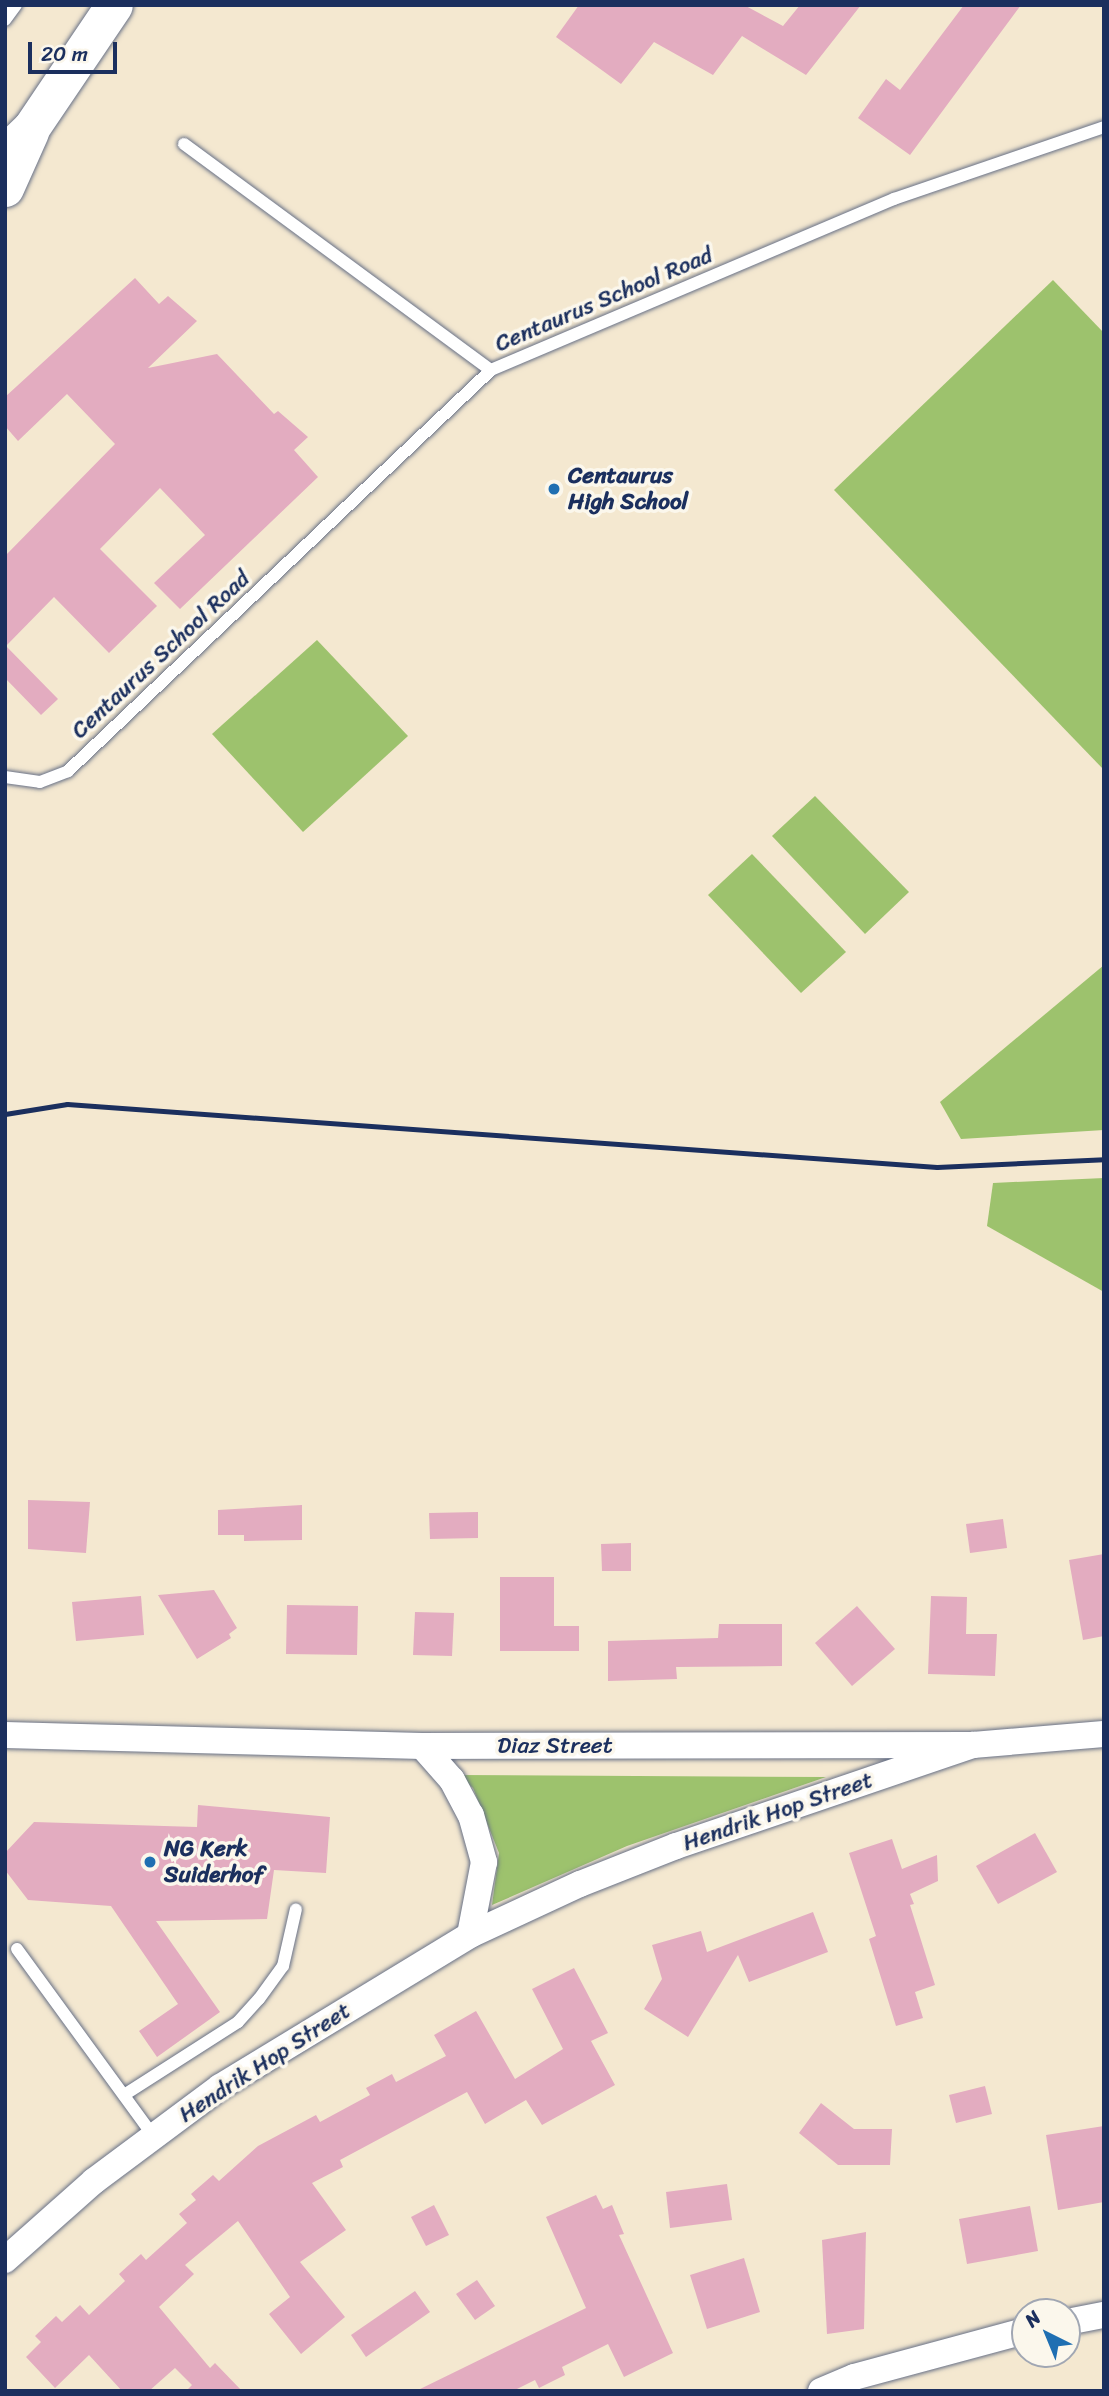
<!DOCTYPE html>
<style>
body{margin:0}
#map{position:relative;width:1109px;height:2396px;overflow:hidden;background:#f4e8d0;font-family:Sriracha,sans-serif}
div>[style]{position:absolute}
.green>*{inset:0;background:#9dc26d}
.building>*{inset:0;background:#e3acc0}
.roads{filter:drop-shadow(0 0 2px #677086) drop-shadow(0 0 2px #677086)}
.lane>*{height:12px;margin:-6px;padding:0 6px;transform-origin:6px;border-radius:6px;background:#fff}
.street>*{height:26px;margin:-13px;padding:0 13px;transform-origin:13px;border-radius:13px;background:#fff}
.secondary>*{height:37px;margin:-18.5px;padding:0 18.5px;transform-origin:18.5px;border-radius:18.5px;background:#fff}
.rail>*{height:5px;margin:-2.5px;padding:0 2.5px;transform-origin:2.5px;border-radius:2.5px;background:#1b2f5e}
.dots>*{width:19px;height:19px;translate:-50% -50%;box-sizing:border-box;border:4px solid #fbf7ec;border-radius:50%}
span{translate:-50% -50%;white-space:nowrap;text-align:center;line-height:1.15;-webkit-text-stroke:7px #fbf7ec;paint-order:stroke}
.street-label{font-size:23px;color:#1b2f5e}
.poi-label{font-size:23px;color:#1b2f5e;font-weight:700}
.left{translate:0 -50%;text-align:left}
.frame{position:absolute;inset:0;border:7px solid #1b2f5e;pointer-events:none}
.north{position:absolute;left:1011px;top:2298px;width:70px;height:70px;box-sizing:border-box;background:#fbf7ec;border:2px solid #a1a7b3;border-radius:50%;rotate:317deg;font-size:19px;font-weight:700;line-height:28px;text-align:center;color:#1b2f5e}
.north::after{content:'';display:block;margin:auto;width:24px;height:32px;background:#1f6fb2;clip-path:polygon(50% 0,100% 100%,50% 72%,0 100%)}
.scale{position:absolute;left:28px;top:42px;width:89px;height:32px;box-sizing:border-box;border:4px solid #1b2f5e;border-top:0;padding-left:9px;font-size:21px;line-height:24px;white-space:nowrap;color:#1b2f5e;-webkit-text-stroke:5px #fbf7ec;paint-order:stroke}
</style>
<div id="map">
<div class="green">
<div style="clip-path:polygon(1053px 280px,1104px 333px,1104px 770px,834px 490px)"></div>
<div style="clip-path:polygon(317px 640px,408px 736px,303px 832px,212px 734px)"></div>
<div style="clip-path:polygon(815px 796px,909px 892px,865px 934px,772px 836px)"></div>
<div style="clip-path:polygon(752px 854px,846px 952px,801px 993px,708px 895px)"></div>
<div style="clip-path:polygon(1104px 965px,1104px 1130px,961px 1139px,940px 1102px)"></div>
<div style="clip-path:polygon(1104px 1178px,1104px 1292px,987px 1226px,993px 1183px)"></div>
<div style="clip-path:polygon(458px 1775px,826px 1777px,627px 1846px,492px 1905px,499px 1853px,473px 1788px)"></div>
</div>
<div class="building">
<div style="clip-path:polygon(579px 5px,744px 5px,783px 26px,800px 5px,861px 5px,806px 75px,742px 36px,713px 75px,654px 42px,621px 84px,556px 37px)"></div>
<div style="clip-path:polygon(964px 5px,1021px 5px,910px 155px,858px 118px,886px 79px,900px 90px)"></div>
<div style="clip-path:polygon(135px 278px,159px 304px,168px 296px,197px 321px,148px 368px,217px 354px,274px 414px,278px 411px,308px 437px,294px 450px,318px 477px,180px 609px,154px 583px,205px 535px,160px 488px,100px 549px,157px 606px,109px 653px,54px 597px,6px 646px,58px 699px,41px 715px,5px 678px,5px 556px,115px 444px,67px 394px,18px 441px,5px 426px,5px 397px)"></div>
<div style="clip-path:polygon(28px 1500px,90px 1502px,86px 1553px,28px 1549px)"></div>
<div style="clip-path:polygon(302px 1505px,302px 1540px,244px 1541px,244px 1535px,218px 1535px,218px 1510px)"></div>
<div style="clip-path:polygon(478px 1512px,478px 1538px,430px 1539px,429px 1513px)"></div>
<div style="clip-path:polygon(1003px 1519px,1007px 1548px,970px 1553px,966px 1524px)"></div>
<div style="clip-path:polygon(631px 1543px,631px 1571px,602px 1571px,601px 1544px)"></div>
<div style="clip-path:polygon(1104px 1554px,1104px 1636px,1083px 1640px,1069px 1560px)"></div>
<div style="clip-path:polygon(500px 1577px,554px 1577px,554px 1626px,579px 1626px,579px 1651px,500px 1651px)"></div>
<div style="clip-path:polygon(214px 1590px,237px 1628px,229px 1634px,231px 1638px,197px 1659px,158px 1595px)"></div>
<div style="clip-path:polygon(141px 1596px,144px 1635px,76px 1641px,72px 1602px)"></div>
<div style="clip-path:polygon(931px 1596px,967px 1597px,966px 1634px,997px 1634px,995px 1676px,928px 1674px)"></div>
<div style="clip-path:polygon(287px 1605px,358px 1606px,357px 1655px,286px 1654px)"></div>
<div style="clip-path:polygon(857px 1606px,895px 1649px,852px 1686px,815px 1643px)"></div>
<div style="clip-path:polygon(415px 1612px,454px 1613px,452px 1656px,413px 1655px)"></div>
<div style="clip-path:polygon(719px 1624px,782px 1624px,782px 1666px,676px 1667px,677px 1679px,608px 1681px,608px 1641px,718px 1638px)"></div>
<div style="clip-path:polygon(198px 1805px,330px 1817px,326px 1873px,274px 1870px,267px 1919px,156px 1921px,220px 2012px,157px 2057px,139px 2031px,178px 2004px,111px 1906px,28px 1900px,5px 1870px,5px 1853px,34px 1822px,197px 1827px)"></div>
<div style="clip-path:polygon(1035px 1833px,1057px 1872px,998px 1904px,976px 1866px)"></div>
<div style="clip-path:polygon(892px 1839px,902px 1869px,937px 1855px,938px 1881px,910px 1894px,914px 1904px,910px 1905px,935px 1985px,915px 1992px,923px 2018px,896px 2026px,869px 1939px,876px 1936px,849px 1853px)"></div>
<div style="clip-path:polygon(813px 1912px,828px 1952px,749px 1982px,738px 1955px,688px 2037px,644px 2009px,662px 1979px,652px 1945px,701px 1931px,707px 1952px)"></div>
<div style="clip-path:polygon(574px 1968px,608px 2033px,591px 2041px,615px 2085px,542px 2125px,526px 2100px,485px 2124px,467px 2092px,340px 2160px,343px 2167px,312px 2183px,346px 2230px,300px 2262px,345px 2317px,301px 2354px,269px 2314px,290px 2297px,238px 2221px,185px 2265px,194px 2274px,159px 2307px,210px 2368px,215px 2363px,242px 2391px,186px 2391px,192px 2385px,175px 2368px,149px 2391px,122px 2391px,89px 2355px,55px 2388px,26px 2357px,41px 2342px,35px 2336px,56px 2316px,62px 2322px,80px 2305px,89px 2315px,125px 2281px,119px 2274px,141px 2254px,146px 2260px,187px 2223px,179px 2214px,196px 2200px,191px 2194px,213px 2175px,219px 2181px,258px 2146px,316px 2115px,320px 2122px,370px 2095px,366px 2088px,392px 2074px,396px 2082px,446px 2056px,434px 2035px,476px 2011px,515px 2079px,563px 2049px,532px 1989px)"></div>
<div style="clip-path:polygon(985px 2086px,992px 2114px,956px 2123px,949px 2095px)"></div>
<div style="clip-path:polygon(821px 2103px,854px 2129px,892px 2129px,890px 2165px,838px 2165px,799px 2133px)"></div>
<div style="clip-path:polygon(1104px 2126px,1104px 2202px,1058px 2210px,1046px 2135px)"></div>
<div style="clip-path:polygon(727px 2184px,732px 2220px,670px 2228px,666px 2192px)"></div>
<div style="clip-path:polygon(596px 2195px,603px 2209px,612px 2205px,624px 2234px,619px 2235px,673px 2353px,624px 2377px,608px 2344px,562px 2367px,565px 2375px,539px 2388px,535px 2380px,513px 2391px,416px 2391px,586px 2308px,546px 2217px)"></div>
<div style="clip-path:polygon(434px 2205px,449px 2235px,426px 2246px,411px 2217px)"></div>
<div style="clip-path:polygon(1030px 2206px,1038px 2251px,967px 2264px,959px 2219px)"></div>
<div style="clip-path:polygon(866px 2232px,864px 2329px,827px 2334px,822px 2240px)"></div>
<div style="clip-path:polygon(744px 2258px,760px 2312px,707px 2329px,690px 2275px)"></div>
<div style="clip-path:polygon(477px 2280px,495px 2306px,475px 2320px,456px 2294px)"></div>
<div style="clip-path:polygon(415px 2291px,430px 2312px,366px 2357px,351px 2335px)"></div>
</div>
<div class="roads">
<div class="lane">
<div style="left:5px;top:20px;width:19px;rotate:-54deg"></div>
<div style="left:184px;top:144px;width:381px;rotate:36.4deg"></div>
<div style="left:5px;top:777px;width:35px;rotate:8deg"></div>
<div style="left:40px;top:782px;width:30px;rotate:-21deg"></div>
<div style="left:68px;top:771px;width:583px;rotate:-43.47deg"></div>
<div style="left:491px;top:370px;width:438px;rotate:-23deg"></div>
<div style="left:894px;top:199px;width:222px;rotate:-18.9deg"></div>
<div style="left:17px;top:1949px;width:233px;rotate:53.9deg"></div>
<div style="left:124px;top:2095px;width:135px;rotate:-32.6deg"></div>
<div style="left:238px;top:2022px;width:31px;rotate:-48deg"></div>
<div style="left:259px;top:1999px;width:41px;rotate:-54deg"></div>
<div style="left:283px;top:1966px;width:58px;rotate:-77.2deg"></div>
</div>
<div class="street">
<div style="left:5px;top:1735px;width:417px;rotate:1.5deg"></div>
<div style="left:422px;top:1746px;width:551px;rotate:-0.1deg"></div>
<div style="left:973px;top:1745px;width:131px;rotate:-4.8deg"></div>
<div style="left:422px;top:1746px;width:45px;rotate:48.6deg"></div>
<div style="left:452px;top:1780px;width:40px;rotate:62deg"></div>
<div style="left:471px;top:1815px;width:49px;rotate:74.5deg"></div>
<div style="left:484px;top:1862px;width:74px;rotate:100.9deg"></div>
<div style="left:5px;top:2260px;width:119px;rotate:-41.6deg"></div>
<div style="left:94px;top:2181px;width:157px;rotate:-36.7deg"></div>
<div style="left:220px;top:2087px;width:293px;rotate:-31.3deg"></div>
<div style="left:470px;top:1935px;width:121px;rotate:-24.9deg"></div>
<div style="left:580px;top:1884px;width:103px;rotate:-21.6deg"></div>
<div style="left:676px;top:1846px;width:314px;rotate:-18.8deg"></div>
<div style="left:1067px;top:2322px;width:38px;rotate:-11deg"></div>
<div style="left:821px;top:2391px;width:36px;rotate:-23deg"></div>
<div style="left:854px;top:2377px;width:177px;rotate:-15.1deg"></div>
</div>
<div class="secondary">
<div style="left:5px;top:153px;width:36px;rotate:-44deg"></div>
<div style="left:31px;top:128px;width:148px;rotate:-56deg"></div>
<div style="left:5px;top:188px;width:61px;rotate:-65.9deg"></div>
</div>
</div>
<div class="rail">
<div style="left:5px;top:1114px;width:63px;rotate:-9.2deg"></div>
<div style="left:67px;top:1104px;width:872px;rotate:4.14deg"></div>
<div style="left:937px;top:1167px;width:167px;rotate:-2.7deg"></div>
</div>
<div class="dots">
<div style="left:554px;top:489px;background:#1f6fb2"></div>
<div style="left:150px;top:1862px;background:#1f6fb2"></div>
</div>
<div class="street-label">
<span style="left:604px;top:300px;rotate:-23deg">Centaurus School Road</span>
<span style="left:161px;top:655px;rotate:-43deg">Centaurus School Road</span>
<span style="left:555px;top:1746px">Diaz Street</span>
<span style="left:778px;top:1812px;rotate:-19deg">Hendrik Hop Street</span>
<span style="left:265px;top:2063px;rotate:-33deg">Hendrik Hop Street</span>
</div>
<div class="poi-label">
<span class="left" style="left:568px;top:489px">Centaurus<br>High School</span>
<span class="left" style="left:164px;top:1862px">NG Kerk<br>Suiderhof</span>
</div>
<div class="frame"></div>
<div class="north">N</div>
<div class="scale">20 m</div>
</div>
